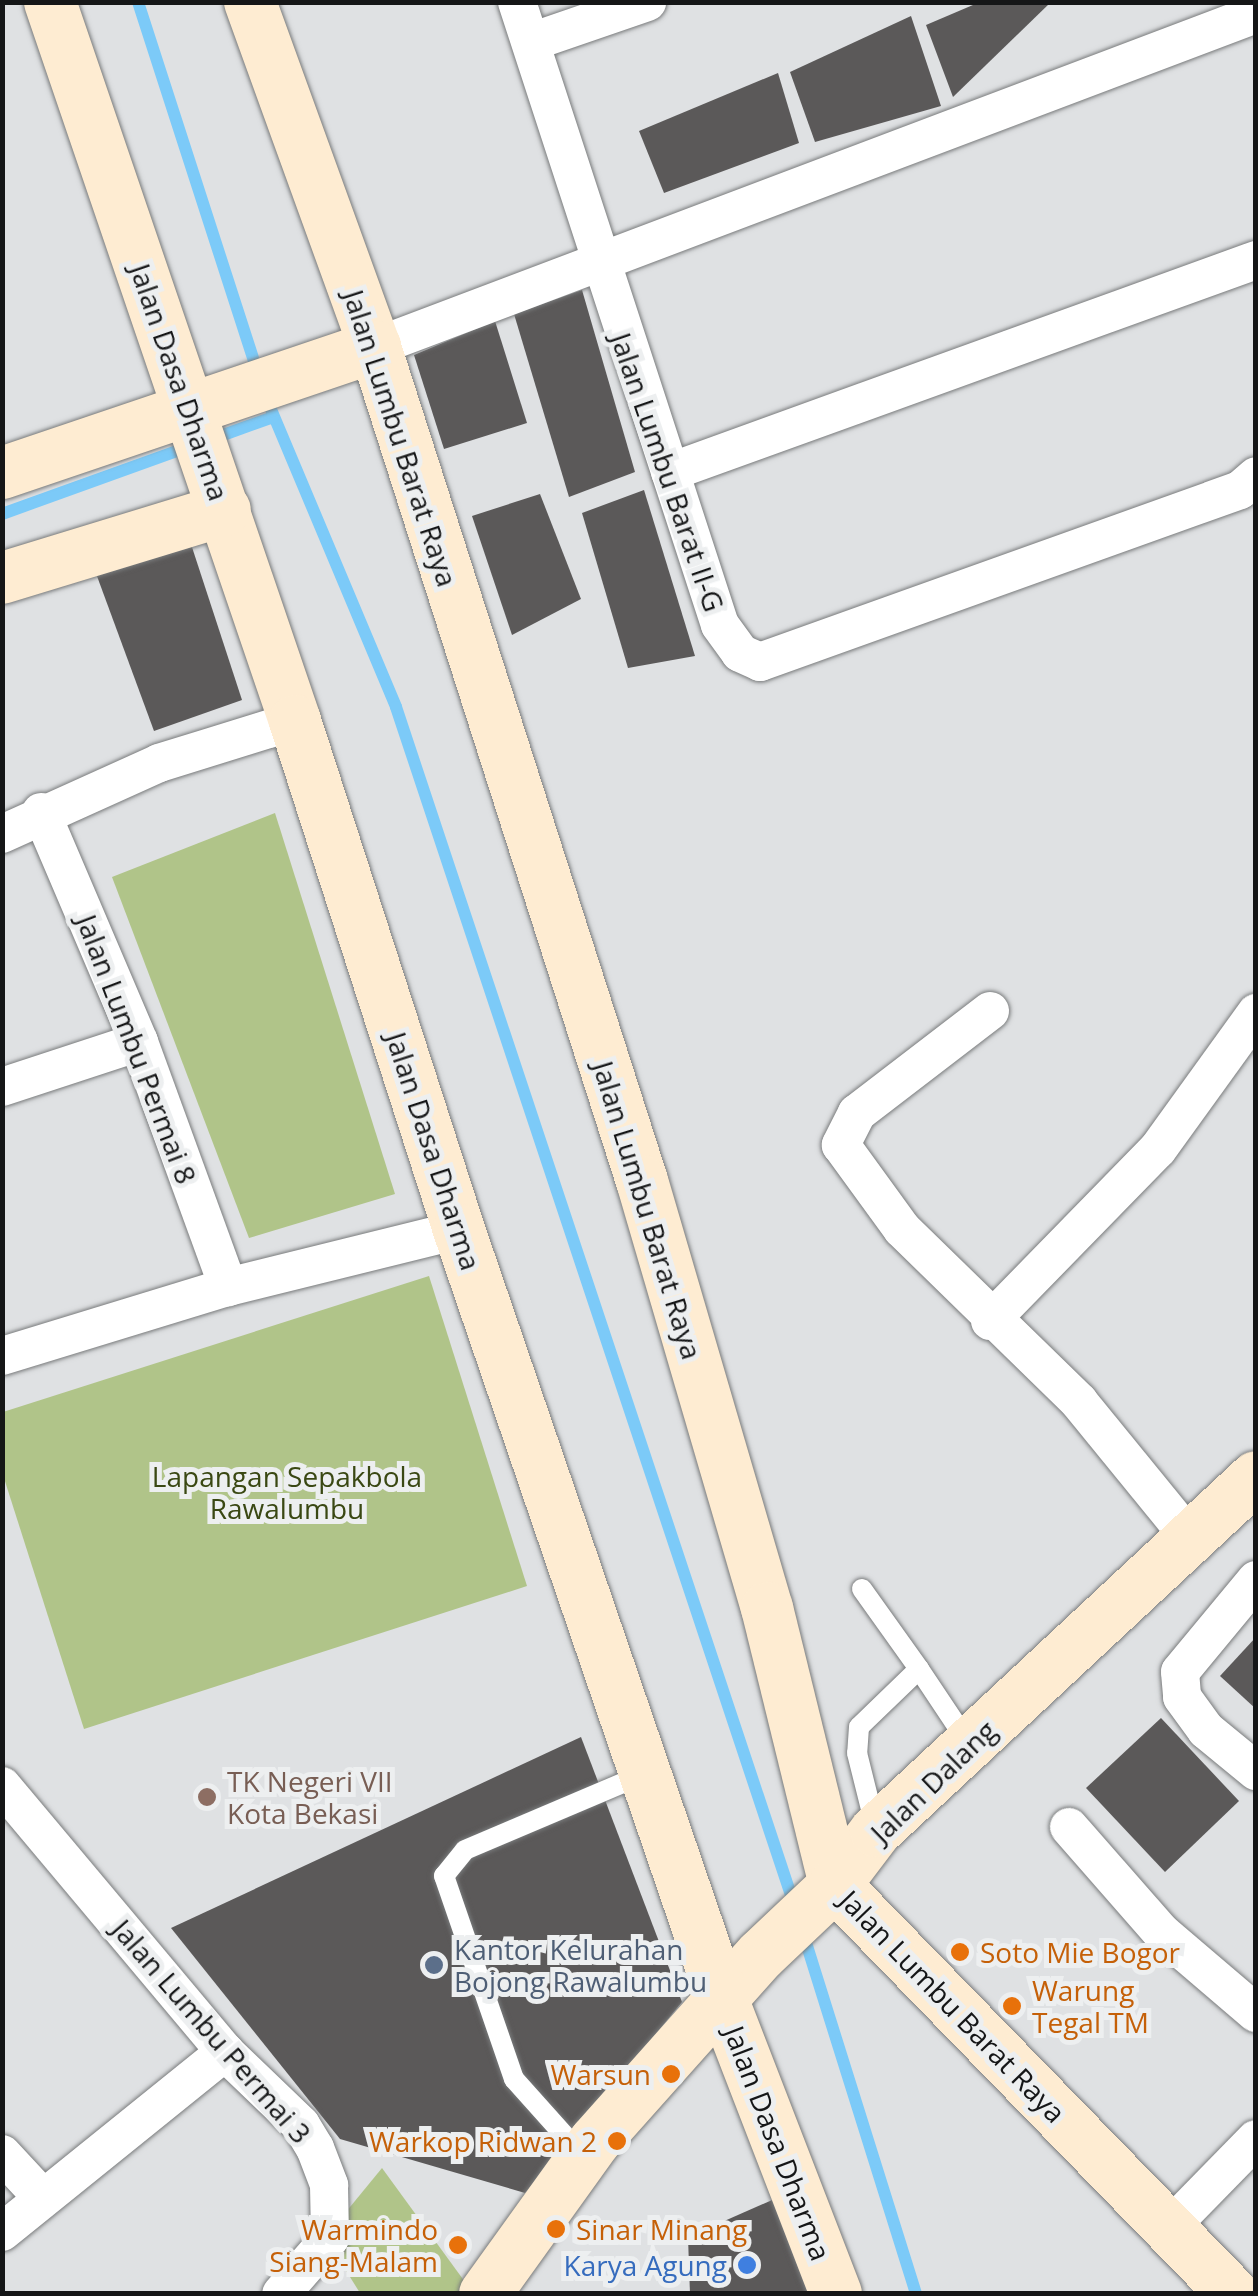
<!DOCTYPE html>
<style>
body{margin:0}
#map{position:relative;width:1258px;height:2296px;overflow:hidden;background:#dfe1e3;font-family:"Open Sans",sans-serif}
div>[style]{position:absolute}
.green>*{inset:0;background:#b0c489}
.stream>*{height:12px;margin:-6px;padding:0 6px;transform-origin:6px;border-radius:6px;background:#7ccaf8}
.building>*{inset:0;background:#5b5959}
.roads{filter:drop-shadow(0 0 2px #797b7c) drop-shadow(0 0 2px #797b7c)}
.lane>*{height:20px;margin:-10px;padding:0 10px;transform-origin:10px;border-radius:10px;background:#fff}
.street>*{height:38px;margin:-19px;padding:0 19px;transform-origin:19px;border-radius:19px;background:#fff}
.secondary>*{height:52px;margin:-26px;padding:0 26px;transform-origin:26px;border-radius:26px;background:#feecd2}
.dots>*{width:28px;height:28px;translate:-50% -50%;box-sizing:border-box;border:5px solid #edeff0;border-radius:50%}
span{translate:-50% -50%;white-space:nowrap;text-align:center;line-height:1.15;-webkit-text-stroke:10px #edeff0;paint-order:stroke}
.street-label{font-size:28px;color:#151617}
.park-label{font-size:28px;color:#3a4813}
.education-label{font-size:28px;color:#785e54}
.left{translate:0 -50%;text-align:left}
.service-label{font-size:28px;color:#4e5e75}
.food-label{font-size:28px;color:#c56008}
.right{translate:-100% -50%;text-align:right}
.shop-label{font-size:28px;color:#366cbe}
.frame{position:absolute;inset:0;border:5px solid #151617;pointer-events:none}
</style>
<div id="map">
<div class="green">
<div style="clip-path:polygon(275px 813px,395px 1194px,249px 1238px,112px 877px)"></div>
<div style="clip-path:polygon(429px 1276px,527px 1586px,84px 1729px,3px 1475px,3px 1412px)"></div>
<div style="clip-path:polygon(382px 2168px,473px 2293px,360px 2293px,335px 2253px,341px 2218px)"></div>
</div>
<div class="stream">
<div style="left:138px;top:2px;width:393px;rotate:72.1deg"></div>
<div style="left:265px;top:395px;width:338px;rotate:67.2deg"></div>
<div style="left:396px;top:707px;width:1261px;rotate:71.61deg"></div>
<div style="left:212px;top:439px;width:65px;rotate:-19.8deg"></div>
<div style="left:2px;top:514px;width:198px;rotate:-19.8deg"></div>
<div style="left:803px;top:1933px;width:378px;rotate:72.6deg"></div>
</div>
<div class="building">
<div style="clip-path:polygon(980px 2px,1051px 2px,953px 97px,926px 25px)"></div>
<div style="clip-path:polygon(911px 16px,941px 106px,815px 142px,790px 72px)"></div>
<div style="clip-path:polygon(778px 73px,799px 143px,664px 193px,639px 131px)"></div>
<div style="clip-path:polygon(582px 290px,635px 472px,569px 497px,514px 314px)"></div>
<div style="clip-path:polygon(495px 321px,527px 423px,444px 449px,414px 355px)"></div>
<div style="clip-path:polygon(644px 490px,695px 656px,628px 668px,582px 513px)"></div>
<div style="clip-path:polygon(540px 494px,581px 599px,512px 635px,472px 516px)"></div>
<div style="clip-path:polygon(189px 538px,242px 700px,154px 731px,94px 568px)"></div>
<div style="clip-path:polygon(1256px 1637px,1256px 1709px,1220px 1676px)"></div>
<div style="clip-path:polygon(1161px 1718px,1239px 1801px,1165px 1872px,1086px 1788px)"></div>
<div style="clip-path:polygon(581px 1737px,682px 2002px,525px 2193px,340px 2139px,171px 1928px)"></div>
<div style="clip-path:polygon(779px 2197px,815px 2294px,690px 2294px,688px 2237px)"></div>
</div>
<div class="roads">
<div class="lane">
<div style="left:862px;top:1589px;width:98px;rotate:54.5deg"></div>
<div style="left:919px;top:1669px;width:83px;rotate:136deg"></div>
<div style="left:859px;top:1727px;width:26px;rotate:94deg"></div>
<div style="left:857px;top:1753px;width:74px;rotate:76deg"></div>
<div style="left:919px;top:1669px;width:90px;rotate:56.3deg"></div>
<div style="left:582px;top:2155px;width:102px;rotate:-131.8deg"></div>
<div style="left:514px;top:2079px;width:215px;rotate:-109deg"></div>
<div style="left:444px;top:1876px;width:33px;rotate:-51deg"></div>
<div style="left:465px;top:1850px;width:194px;rotate:-23deg"></div>
</div>
<div class="street">
<div style="left:517px;top:2px;width:655px;rotate:71.95deg"></div>
<div style="left:720px;top:625px;width:34px;rotate:54deg"></div>
<div style="left:740px;top:653px;width:22px;rotate:24deg"></div>
<div style="left:760px;top:662px;width:510px;rotate:-19.71deg"></div>
<div style="left:1240px;top:490px;width:21px;rotate:-41deg"></div>
<div style="left:531px;top:42px;width:123px;rotate:-19deg"></div>
<div style="left:375px;top:347px;width:942px;rotate:-20.71deg"></div>
<div style="left:670px;top:472px;width:623px;rotate:-19.89deg"></div>
<div style="left:41px;top:812px;width:250px;rotate:66.9deg"></div>
<div style="left:139px;top:1042px;width:261px;rotate:70deg"></div>
<div style="left:2px;top:834px;width:172px;rotate:-24.3deg"></div>
<div style="left:159px;top:763px;width:142px;rotate:-17.2deg"></div>
<div style="left:990px;top:1011px;width:168px;rotate:142.5deg"></div>
<div style="left:857px;top:1113px;width:36px;rotate:117deg"></div>
<div style="left:841px;top:1145px;width:104px;rotate:54deg"></div>
<div style="left:902px;top:1229px;width:248px;rotate:44.3deg"></div>
<div style="left:1079px;top:1402px;width:176px;rotate:50.8deg"></div>
<div style="left:2px;top:1087px;width:144px;rotate:-18.2deg"></div>
<div style="left:990px;top:1321px;width:240px;rotate:-45.7deg"></div>
<div style="left:1158px;top:1149px;width:168px;rotate:-54.2deg"></div>
<div style="left:2px;top:1356px;width:236px;rotate:-17deg"></div>
<div style="left:228px;top:1287px;width:238px;rotate:-13.9deg"></div>
<div style="left:1256px;top:1580px;width:119px;rotate:129.6deg"></div>
<div style="left:1180px;top:1672px;width:25px;rotate:85deg"></div>
<div style="left:1182px;top:1697px;width:41px;rotate:54deg"></div>
<div style="left:1206px;top:1730px;width:65px;rotate:39.4deg"></div>
<div style="left:2px;top:1786px;width:347px;rotate:50deg"></div>
<div style="left:225px;top:2052px;width:105px;rotate:43.8deg"></div>
<div style="left:301px;top:2125px;width:27px;rotate:59deg"></div>
<div style="left:315px;top:2148px;width:40px;rotate:69deg"></div>
<div style="left:329px;top:2185px;width:53px;rotate:88.9deg"></div>
<div style="left:330px;top:2238px;width:74px;rotate:131.2deg"></div>
<div style="left:1069px;top:1827px;width:140px;rotate:48.8deg"></div>
<div style="left:1161px;top:1932px;width:125px;rotate:40.5deg"></div>
<div style="left:2px;top:2154px;width:59px;rotate:47.1deg"></div>
<div style="left:1169px;top:2228px;width:124px;rotate:-45.7deg"></div>
<div style="left:2px;top:2232px;width:287px;rotate:-38.9deg"></div>
</div>
<div class="secondary">
<div style="left:50px;top:2px;width:760px;rotate:71.18deg"></div>
<div style="left:295px;top:721px;width:535px;rotate:72.14deg"></div>
<div style="left:459px;top:1230px;width:815px;rotate:71.1deg"></div>
<div style="left:723px;top:2001px;width:314px;rotate:68.9deg"></div>
<div style="left:250px;top:2px;width:367px;rotate:70.1deg"></div>
<div style="left:375px;top:347px;width:876px;rotate:72.25deg"></div>
<div style="left:642px;top:1181px;width:445px;rotate:73.7deg"></div>
<div style="left:767px;top:1608px;width:285px;rotate:76.2deg"></div>
<div style="left:835px;top:1885px;width:571px;rotate:45.78deg"></div>
<div style="left:2px;top:473px;width:394px;rotate:-18.7deg"></div>
<div style="left:2px;top:578px;width:233px;rotate:-17deg"></div>
<div style="left:485px;top:2294px;width:188px;rotate:-54.3deg"></div>
<div style="left:595px;top:2141px;width:249px;rotate:-48.3deg"></div>
<div style="left:761px;top:1955px;width:102px;rotate:-43.4deg"></div>
<div style="left:835px;top:1885px;width:68px;rotate:-52.8deg"></div>
<div style="left:876px;top:1831px;width:519px;rotate:-42.97deg"></div>
</div>
</div>
<div class="dots">
<div style="left:207px;top:1797px;background:#8d6e63"></div>
<div style="left:960px;top:1952px;background:#e8710a"></div>
<div style="left:434px;top:1965px;background:#5c6f8a"></div>
<div style="left:1012px;top:2006px;background:#e8710a"></div>
<div style="left:671px;top:2074px;background:#e8710a"></div>
<div style="left:617px;top:2141px;background:#e8710a"></div>
<div style="left:556px;top:2229px;background:#e8710a"></div>
<div style="left:458px;top:2245px;background:#e8710a"></div>
<div style="left:747px;top:2265px;background:#3f7fe0"></div>
</div>
<div class="street-label">
<span style="left:180px;top:382px;rotate:71deg">Jalan Dasa Dharma</span>
<span style="left:401px;top:438px;rotate:72deg">Jalan Lumbu Barat Raya</span>
<span style="left:668px;top:472px;rotate:71deg">Jalan Lumbu Barat II-G</span>
<span style="left:137px;top:1049px;rotate:69deg">Jalan Lumbu Permai 8</span>
<span style="left:434px;top:1151px;rotate:72deg">Jalan Dasa Dharma</span>
<span style="left:648px;top:1210px;rotate:73deg">Jalan Lumbu Barat Raya</span>
<span style="left:933px;top:1781px;rotate:-44deg">Jalan Dalang</span>
<span style="left:953px;top:2006px;rotate:46deg">Jalan Lumbu Barat Raya</span>
<span style="left:212px;top:2031px;rotate:49deg">Jalan Lumbu Permai 3</span>
<span style="left:778px;top:2143px;rotate:69deg">Jalan Dasa Dharma</span>
</div>
<div class="park-label">
<span style="left:287px;top:1492px">Lapangan Sepakbola<br>Rawalumbu</span>
</div>
<div class="education-label">
<span class="left" style="left:227px;top:1797px">TK Negeri VII<br>Kota Bekasi</span>
</div>
<div class="service-label">
<span class="left" style="left:454px;top:1965px">Kantor Kelurahan<br>Bojong Rawalumbu</span>
</div>
<div class="food-label">
<span class="left" style="left:980px;top:1952px">Soto Mie Bogor</span>
<span class="left" style="left:1032px;top:2006px">Warung<br>Tegal TM</span>
<span class="right" style="left:651px;top:2074px">Warsun</span>
<span class="right" style="left:597px;top:2141px">Warkop Ridwan 2</span>
<span class="right" style="left:438px;top:2245px">Warmindo<br>Siang-Malam</span>
<span class="left" style="left:576px;top:2229px">Sinar Minang</span>
</div>
<div class="shop-label">
<span class="right" style="left:727px;top:2265px">Karya Agung</span>
</div>
<div class="frame"></div>
</div>
